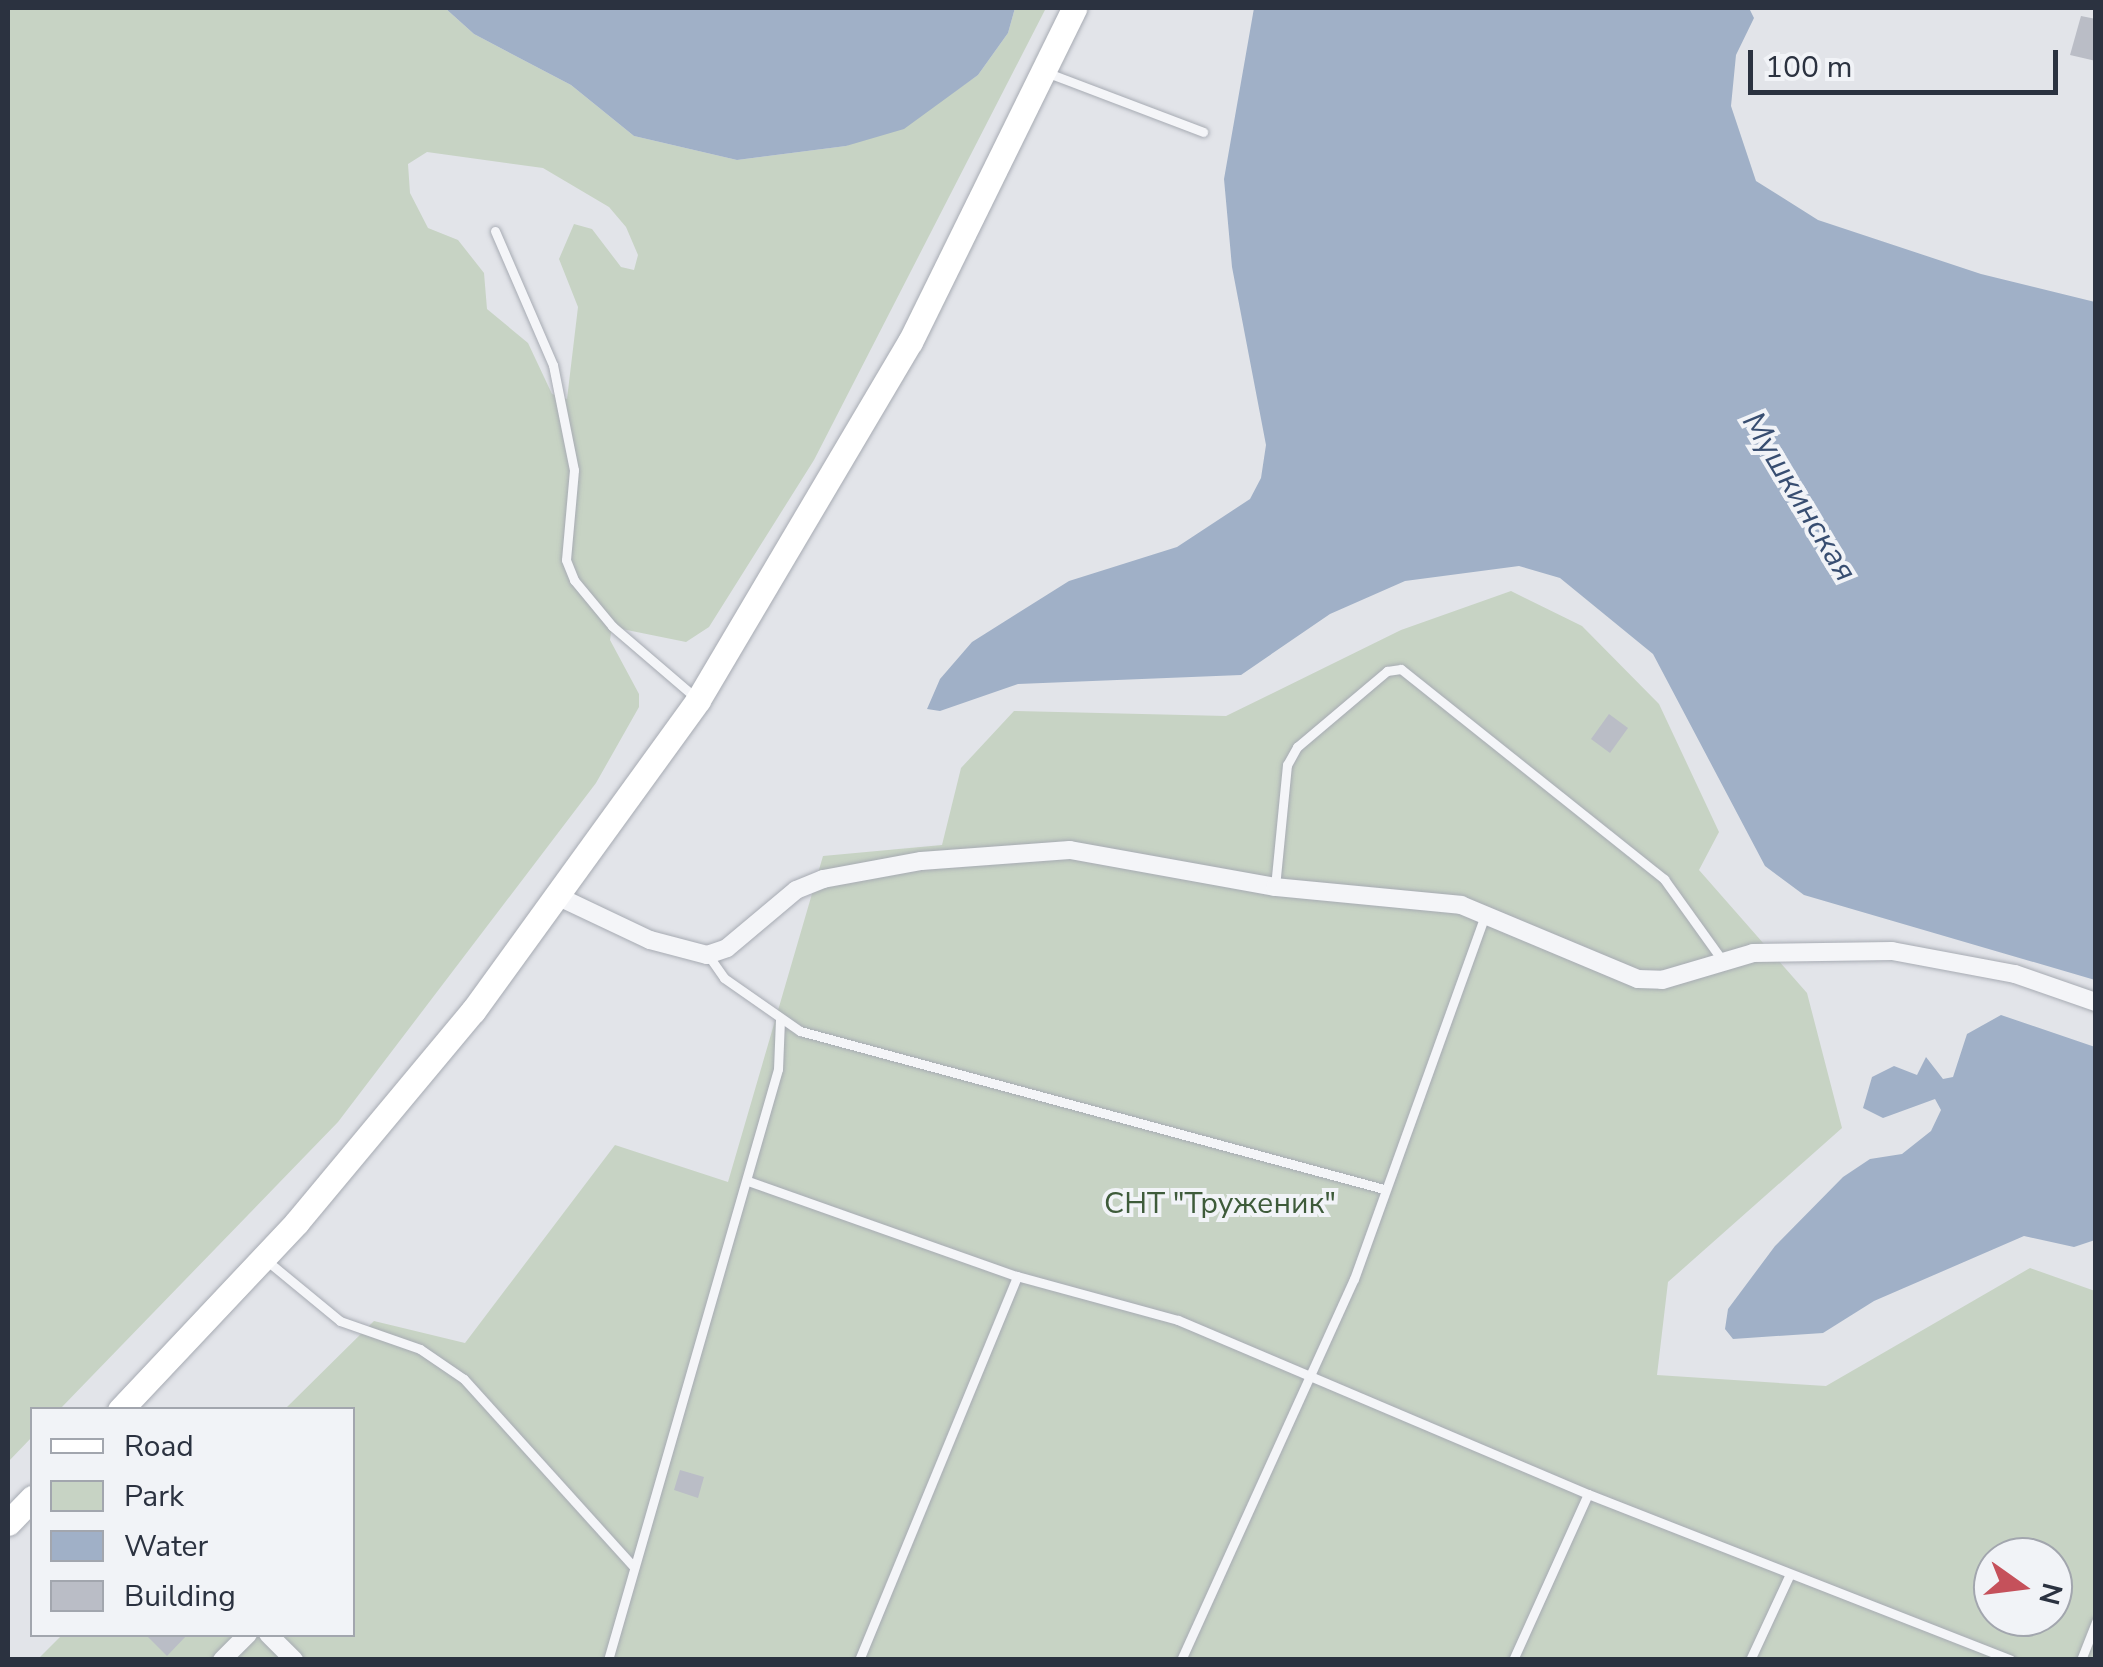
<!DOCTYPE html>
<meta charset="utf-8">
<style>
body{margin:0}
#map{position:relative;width:2103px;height:1667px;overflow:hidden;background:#e2e4e9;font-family:"Nunito Sans",sans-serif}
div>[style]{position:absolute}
.green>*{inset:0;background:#c7d3c4}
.water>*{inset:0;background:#a0b0c7}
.building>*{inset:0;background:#babdc6}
.roads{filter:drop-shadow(0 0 2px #a7abb3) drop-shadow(0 0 2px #a7abb3)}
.lane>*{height:9px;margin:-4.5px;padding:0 4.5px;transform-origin:4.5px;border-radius:4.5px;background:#f4f5f8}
.street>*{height:18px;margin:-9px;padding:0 9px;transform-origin:9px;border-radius:9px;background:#f4f5f8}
.secondary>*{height:25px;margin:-12.5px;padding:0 12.5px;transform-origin:12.5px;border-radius:12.5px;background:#fff}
span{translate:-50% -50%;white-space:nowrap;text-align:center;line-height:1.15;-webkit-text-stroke:8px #f1f3f7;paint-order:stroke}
.park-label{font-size:30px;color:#3e5b3a}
.water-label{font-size:32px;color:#384e71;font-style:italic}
.frame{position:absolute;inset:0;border:10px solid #2b3240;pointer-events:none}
.legend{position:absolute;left:30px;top:1407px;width:325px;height:230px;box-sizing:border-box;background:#f1f3f7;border:2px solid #a2a6ae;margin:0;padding:12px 18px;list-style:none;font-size:30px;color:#2b3240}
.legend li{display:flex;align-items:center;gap:20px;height:50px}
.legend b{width:50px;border:2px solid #a2a6ae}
.north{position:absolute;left:1973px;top:1537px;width:100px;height:100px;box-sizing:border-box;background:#f1f3f7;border:2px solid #a2a6ae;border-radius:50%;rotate:104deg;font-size:28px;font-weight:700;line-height:40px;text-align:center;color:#2b3240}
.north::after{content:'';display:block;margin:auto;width:35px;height:45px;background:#c5515b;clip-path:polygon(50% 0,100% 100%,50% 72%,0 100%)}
.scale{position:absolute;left:1748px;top:50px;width:310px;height:45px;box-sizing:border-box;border:5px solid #2b3240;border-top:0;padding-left:12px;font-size:30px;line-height:35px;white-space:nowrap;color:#2b3240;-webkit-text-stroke:8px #f1f3f7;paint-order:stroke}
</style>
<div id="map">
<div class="green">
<div style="clip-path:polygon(evenodd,8px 8px,445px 8px,474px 34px,571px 85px,634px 136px,737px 160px,846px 146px,945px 98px,978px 75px,1008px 33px,1015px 8px,1046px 8px,814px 460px,709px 627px,686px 642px,612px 627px,610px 640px,639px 694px,639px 707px,596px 783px,338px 1122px,60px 1409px,32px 1410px,32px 1437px,8px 1462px,8px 8px,427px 152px,543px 168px,609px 207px,626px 227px,638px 255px,634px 270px,621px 267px,592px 229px,574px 224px,559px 259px,578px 307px,567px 399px,552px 394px,528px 343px,487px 309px,484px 273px,458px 240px,428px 228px,410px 193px,408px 164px,427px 152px)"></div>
<div style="clip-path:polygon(evenodd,1511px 591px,1582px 626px,1659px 704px,1719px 832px,1699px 870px,1807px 993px,1842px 1128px,1668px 1282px,1657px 1375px,1826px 1386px,2030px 1268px,2095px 1291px,2095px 1659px,37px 1660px,62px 1635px,352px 1634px,352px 1410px,285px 1409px,374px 1321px,465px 1343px,615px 1145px,728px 1182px,823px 856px,942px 845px,961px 768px,1014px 711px,1226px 716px,1401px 630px,1511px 591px,1993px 1557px,2053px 1557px,2053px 1617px,1993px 1617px,1993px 1557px)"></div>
</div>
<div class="water">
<div style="clip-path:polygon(445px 8px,1015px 8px,1008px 33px,978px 75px,904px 129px,846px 146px,737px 160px,634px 136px,571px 85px,474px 34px)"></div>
<div style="clip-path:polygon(1254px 8px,1749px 8px,1754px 18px,1736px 55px,1731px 106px,1756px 181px,1818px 220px,1981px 274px,2095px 302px,2095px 980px,1804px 895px,1765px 866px,1653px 654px,1560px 578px,1519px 566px,1405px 581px,1330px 614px,1241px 675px,1018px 684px,940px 711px,927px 709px,940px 679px,972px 642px,1069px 581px,1177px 547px,1250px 499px,1261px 478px,1266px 445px,1232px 267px,1224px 179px)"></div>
<div style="clip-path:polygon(2001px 1015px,2095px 1047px,2095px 1240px,2074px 1247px,2024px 1236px,1874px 1301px,1823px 1333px,1733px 1339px,1725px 1329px,1728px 1309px,1775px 1246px,1843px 1177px,1870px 1159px,1902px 1154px,1931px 1131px,1941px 1110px,1935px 1099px,1883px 1118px,1863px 1108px,1872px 1077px,1894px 1066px,1917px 1075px,1926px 1057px,1943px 1079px,1953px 1077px,1967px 1034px)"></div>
</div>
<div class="building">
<div style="clip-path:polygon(2081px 16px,2096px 19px,2096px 61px,2070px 55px)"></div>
<div style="clip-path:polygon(1609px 714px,1628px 728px,1610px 753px,1591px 739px)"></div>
<div style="clip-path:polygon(680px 1470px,704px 1477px,698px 1498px,674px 1490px)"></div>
<div style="clip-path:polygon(145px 1634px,188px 1634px,167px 1656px)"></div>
</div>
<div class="roads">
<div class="lane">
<div style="left:1048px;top:73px;width:166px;rotate:20.8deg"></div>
<div style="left:495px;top:231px;width:146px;rotate:66.6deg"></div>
<div style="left:553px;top:365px;width:107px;rotate:78.7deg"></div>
<div style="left:574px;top:470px;width:90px;rotate:95.1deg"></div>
<div style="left:566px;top:560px;width:22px;rotate:68deg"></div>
<div style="left:574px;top:580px;width:60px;rotate:50.4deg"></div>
<div style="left:612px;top:626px;width:111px;rotate:40.6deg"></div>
<div style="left:1275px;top:887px;width:123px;rotate:-84.4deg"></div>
<div style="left:1287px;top:765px;width:21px;rotate:-61deg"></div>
<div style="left:1297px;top:747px;width:118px;rotate:-40.2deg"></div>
<div style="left:1387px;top:671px;width:14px;rotate:-8deg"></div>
<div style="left:1401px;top:669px;width:337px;rotate:38.6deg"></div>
<div style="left:1664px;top:879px;width:100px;rotate:54.4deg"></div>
<div style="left:708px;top:955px;width:28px;rotate:55deg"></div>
<div style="left:724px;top:978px;width:93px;rotate:34.9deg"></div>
<div style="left:800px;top:1031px;width:605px;rotate:15.14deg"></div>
<div style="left:748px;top:1181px;width:285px;rotate:19.5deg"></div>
<div style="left:1017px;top:1276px;width:167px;rotate:15.3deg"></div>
<div style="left:1178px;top:1320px;width:445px;rotate:23deg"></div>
<div style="left:1588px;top:1494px;width:454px;rotate:21.4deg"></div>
<div style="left:266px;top:1260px;width:96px;rotate:39.5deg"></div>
<div style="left:340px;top:1321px;width:85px;rotate:19.3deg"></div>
<div style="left:420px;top:1349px;width:53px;rotate:34.3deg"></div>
<div style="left:464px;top:1379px;width:253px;rotate:47.9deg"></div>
<div style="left:608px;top:1660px;width:615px;rotate:-73.95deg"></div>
<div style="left:778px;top:1069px;width:49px;rotate:-87.7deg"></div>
<div style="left:859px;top:1660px;width:415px;rotate:-67.6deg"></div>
<div style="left:1181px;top:1660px;width:418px;rotate:-65.6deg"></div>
<div style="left:1354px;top:1279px;width:389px;rotate:-70.2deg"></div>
<div style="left:1513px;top:1660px;width:182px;rotate:-65.7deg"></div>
<div style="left:1750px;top:1660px;width:93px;rotate:-65.1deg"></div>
<div style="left:2081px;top:1660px;width:41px;rotate:-68.5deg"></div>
</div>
<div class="street">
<div style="left:557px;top:896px;width:103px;rotate:25.3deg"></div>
<div style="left:650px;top:940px;width:59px;rotate:14.7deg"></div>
<div style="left:707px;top:955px;width:21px;rotate:-19deg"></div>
<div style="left:727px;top:948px;width:90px;rotate:-40deg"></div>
<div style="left:796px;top:890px;width:29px;rotate:-22deg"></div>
<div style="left:823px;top:879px;width:100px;rotate:-10.4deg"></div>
<div style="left:921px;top:861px;width:149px;rotate:-4.2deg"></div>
<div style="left:1070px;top:850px;width:208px;rotate:10.2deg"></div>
<div style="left:1275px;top:887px;width:187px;rotate:5.5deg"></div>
<div style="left:1461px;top:905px;width:192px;rotate:22.7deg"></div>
<div style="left:1638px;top:979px;width:24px;rotate:2deg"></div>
<div style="left:1662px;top:980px;width:95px;rotate:-16.5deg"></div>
<div style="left:1753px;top:953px;width:139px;rotate:-0.8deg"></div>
<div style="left:1892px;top:951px;width:125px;rotate:10.6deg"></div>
<div style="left:2015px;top:974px;width:86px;rotate:19.1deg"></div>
<div style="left:268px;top:1634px;width:37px;rotate:45deg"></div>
<div style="left:222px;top:1660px;width:37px;rotate:-45deg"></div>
</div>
<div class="secondary">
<div style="left:120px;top:1410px;width:258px;rotate:-46.7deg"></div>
<div style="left:297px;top:1222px;width:275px;rotate:-50.2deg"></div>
<div style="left:473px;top:1011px;width:384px;rotate:-54.1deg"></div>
<div style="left:698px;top:700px;width:416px;rotate:-59.4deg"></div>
<div style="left:910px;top:342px;width:372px;rotate:-63.8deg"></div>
<div style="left:8px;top:1523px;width:35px;rotate:-46deg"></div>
</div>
</div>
<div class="park-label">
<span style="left:1220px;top:1204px">СНТ "Труженик"</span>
</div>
<div class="water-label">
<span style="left:1799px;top:497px;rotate:59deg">Мушкинская</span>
</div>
<div class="frame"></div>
<ul class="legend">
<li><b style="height:12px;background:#fff"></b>Road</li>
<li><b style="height:28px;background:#c7d3c4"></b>Park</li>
<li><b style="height:28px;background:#a0b0c7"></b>Water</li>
<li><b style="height:28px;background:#babdc6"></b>Building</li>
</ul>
<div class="north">N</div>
<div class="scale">100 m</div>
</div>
